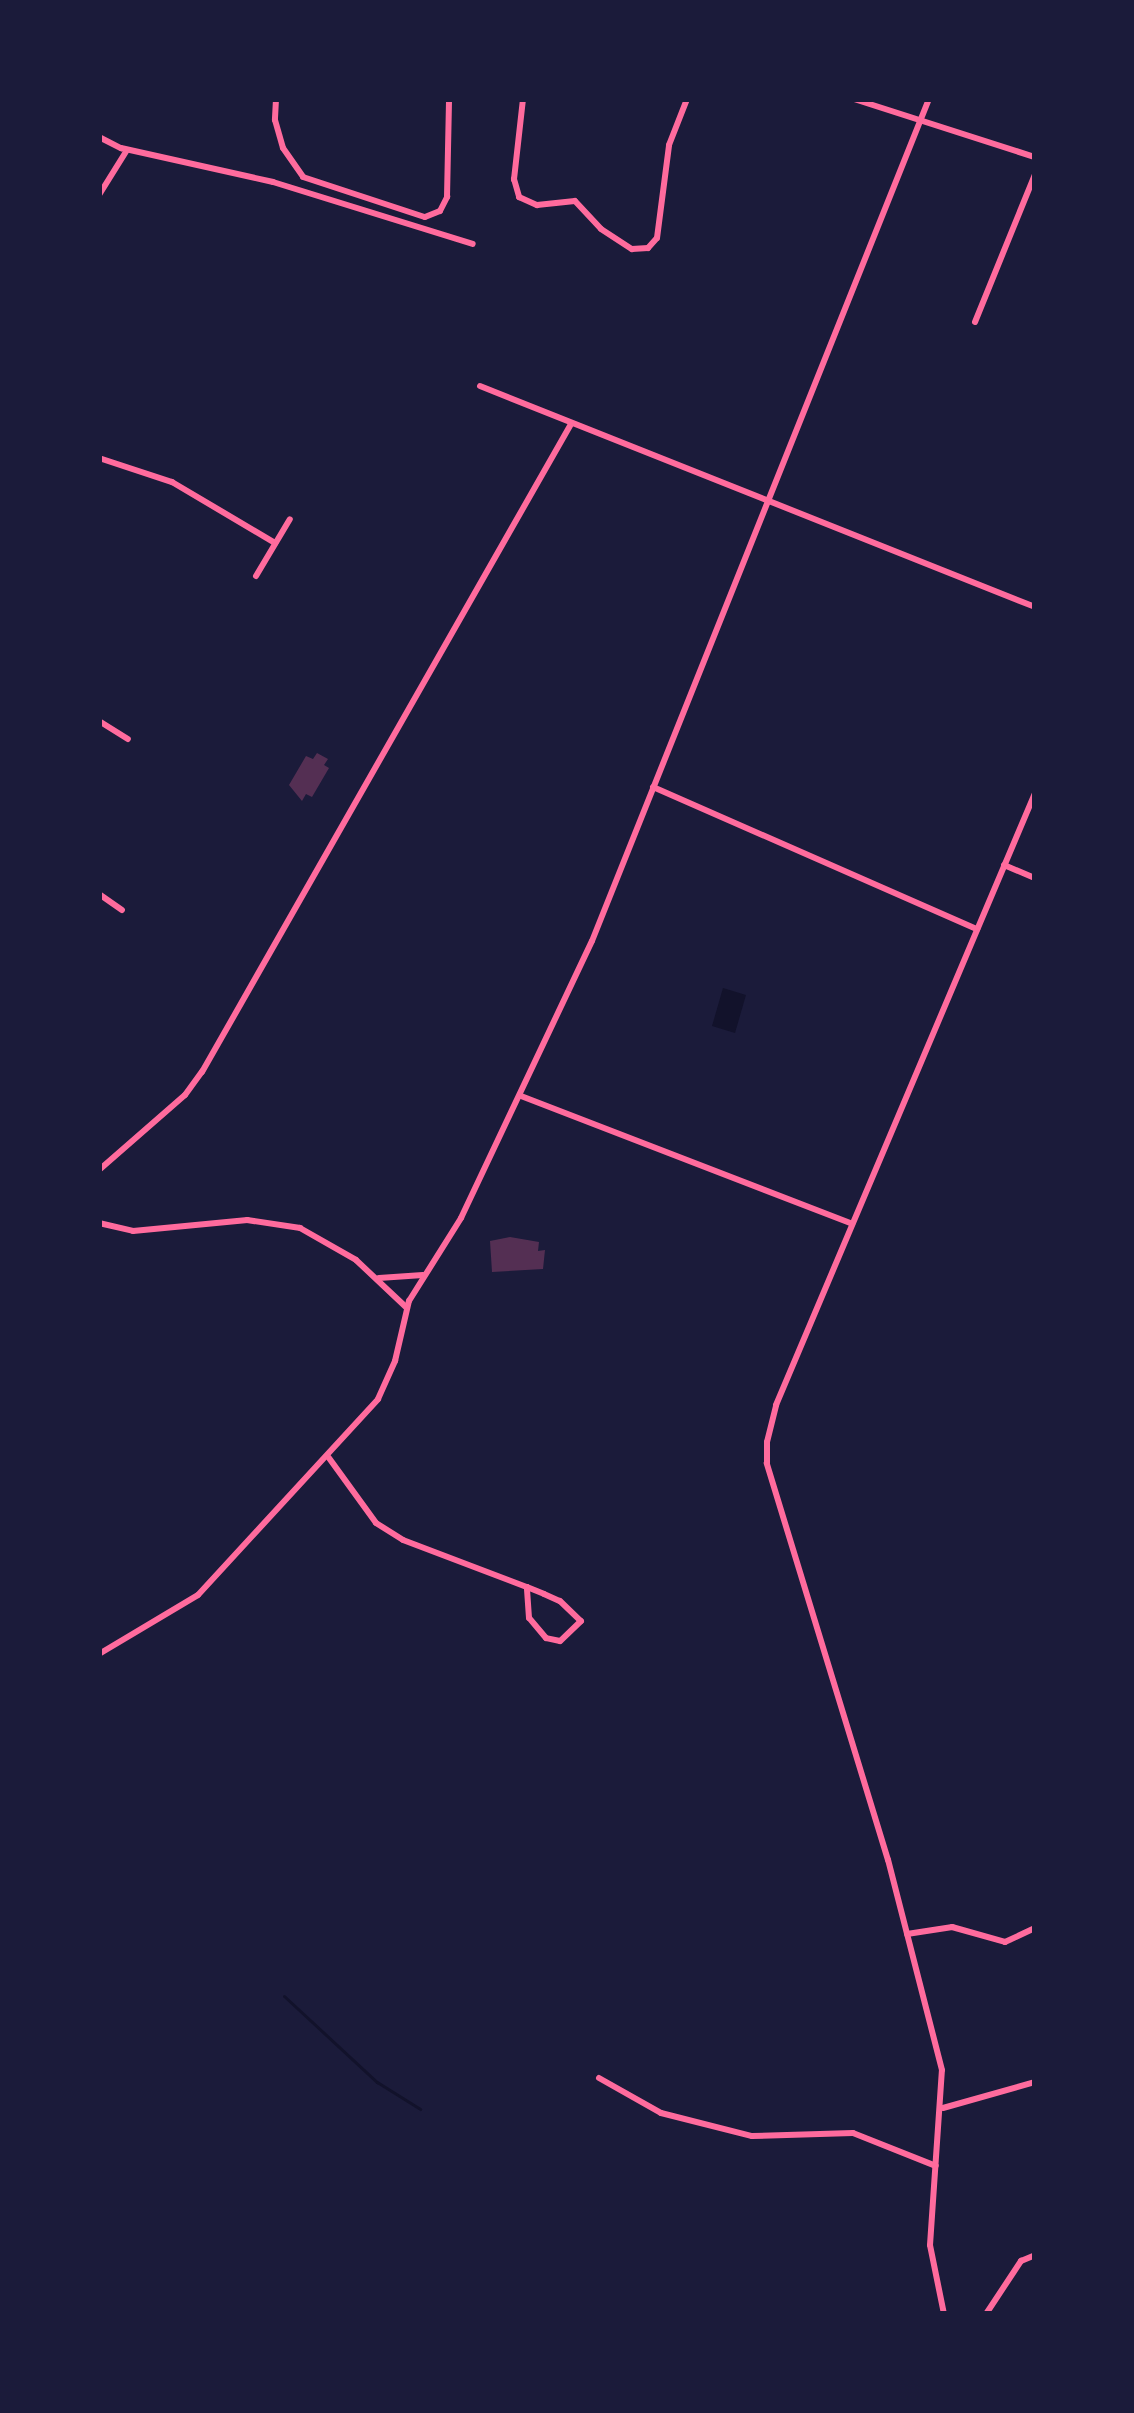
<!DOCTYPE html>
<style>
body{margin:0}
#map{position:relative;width:1134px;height:2413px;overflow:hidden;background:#1b1b3a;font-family:"DejaVu Sans",sans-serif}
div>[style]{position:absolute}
.water>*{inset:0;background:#12122b}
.stream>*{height:3px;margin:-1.5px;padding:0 1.5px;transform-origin:1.5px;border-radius:1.5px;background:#12122b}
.building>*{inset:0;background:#542f53}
.minor>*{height:6px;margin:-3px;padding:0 3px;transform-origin:3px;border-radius:3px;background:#ff6b9d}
span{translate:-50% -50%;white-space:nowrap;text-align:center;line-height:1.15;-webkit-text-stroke:9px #1b1b3a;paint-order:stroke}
.frame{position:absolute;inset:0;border:102px solid #1b1b3a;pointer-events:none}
</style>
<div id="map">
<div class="water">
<div style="clip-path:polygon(723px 988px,746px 995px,735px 1033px,712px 1026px)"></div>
</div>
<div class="stream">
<div style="left:284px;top:1996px;width:127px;rotate:42.8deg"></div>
<div style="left:377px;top:2082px;width:51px;rotate:32.1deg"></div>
</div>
<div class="building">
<div style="clip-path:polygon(317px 753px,328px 759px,324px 765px,329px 768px,312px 797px,306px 794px,302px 801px,289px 785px,306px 756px,313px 759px)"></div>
<div style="clip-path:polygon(510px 1237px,539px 1242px,538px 1251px,545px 1250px,543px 1269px,492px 1272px,490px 1241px)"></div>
</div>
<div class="minor">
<div style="left:276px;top:99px;width:21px;rotate:93deg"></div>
<div style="left:275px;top:120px;width:29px;rotate:74deg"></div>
<div style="left:283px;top:148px;width:35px;rotate:55deg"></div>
<div style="left:303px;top:177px;width:128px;rotate:18.2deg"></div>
<div style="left:425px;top:217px;width:16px;rotate:-22deg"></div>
<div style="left:440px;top:211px;width:16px;rotate:-63deg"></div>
<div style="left:447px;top:197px;width:98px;rotate:-88.8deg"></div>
<div style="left:523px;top:99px;width:81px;rotate:96.4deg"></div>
<div style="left:514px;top:179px;width:19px;rotate:74deg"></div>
<div style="left:519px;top:197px;width:20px;rotate:24deg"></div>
<div style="left:537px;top:205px;width:38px;rotate:-6deg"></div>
<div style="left:575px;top:201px;width:38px;rotate:47deg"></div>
<div style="left:601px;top:229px;width:37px;rotate:33deg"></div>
<div style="left:632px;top:249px;width:16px;rotate:-4deg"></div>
<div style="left:648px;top:248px;width:13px;rotate:-48deg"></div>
<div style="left:657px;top:238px;width:94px;rotate:-82.6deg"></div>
<div style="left:669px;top:145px;width:49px;rotate:-68.6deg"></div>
<div style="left:854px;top:99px;width:190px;rotate:17.8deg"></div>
<div style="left:99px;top:137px;width:25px;rotate:27deg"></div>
<div style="left:121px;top:148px;width:156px;rotate:12.6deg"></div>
<div style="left:273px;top:182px;width:209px;rotate:17.2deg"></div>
<div style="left:99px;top:195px;width:53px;rotate:-58.1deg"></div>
<div style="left:975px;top:322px;width:160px;rotate:-67.9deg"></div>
<div style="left:480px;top:386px;width:597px;rotate:21.71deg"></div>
<div style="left:99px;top:458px;width:77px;rotate:18.2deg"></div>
<div style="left:172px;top:482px;width:120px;rotate:30.6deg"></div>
<div style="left:256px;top:576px;width:66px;rotate:-59.2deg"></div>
<div style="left:99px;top:721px;width:34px;rotate:32deg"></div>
<div style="left:653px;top:787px;width:354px;rotate:23.7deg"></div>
<div style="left:1004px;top:865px;width:34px;rotate:23deg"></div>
<div style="left:99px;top:894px;width:28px;rotate:35deg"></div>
<div style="left:521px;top:1096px;width:355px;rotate:21.1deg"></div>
<div style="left:99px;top:1170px;width:114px;rotate:-41.1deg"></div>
<div style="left:185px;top:1095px;width:29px;rotate:-54deg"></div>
<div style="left:202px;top:1072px;width:746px;rotate:-60.34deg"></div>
<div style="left:99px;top:1223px;width:35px;rotate:13deg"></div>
<div style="left:133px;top:1231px;width:115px;rotate:-5.5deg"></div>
<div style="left:247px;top:1220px;width:54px;rotate:8.6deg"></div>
<div style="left:300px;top:1228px;width:64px;rotate:29.7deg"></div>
<div style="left:356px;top:1260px;width:70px;rotate:43.3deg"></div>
<div style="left:379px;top:1278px;width:44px;rotate:-3.9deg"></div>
<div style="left:329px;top:1458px;width:80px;rotate:54.1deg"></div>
<div style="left:376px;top:1523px;width:32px;rotate:32deg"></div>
<div style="left:403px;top:1540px;width:133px;rotate:20.8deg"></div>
<div style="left:527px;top:1587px;width:18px;rotate:22deg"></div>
<div style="left:544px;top:1594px;width:17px;rotate:24deg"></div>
<div style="left:560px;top:1601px;width:29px;rotate:44deg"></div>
<div style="left:581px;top:1621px;width:29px;rotate:136deg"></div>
<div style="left:560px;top:1641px;width:14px;rotate:-168deg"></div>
<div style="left:546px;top:1638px;width:26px;rotate:-130deg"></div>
<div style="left:529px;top:1618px;width:31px;rotate:-94deg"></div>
<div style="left:99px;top:1654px;width:115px;rotate:-30.8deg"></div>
<div style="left:198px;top:1595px;width:266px;rotate:-47.4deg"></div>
<div style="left:378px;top:1399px;width:42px;rotate:-65.9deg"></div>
<div style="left:395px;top:1361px;width:62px;rotate:-76.9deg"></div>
<div style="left:409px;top:1301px;width:98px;rotate:-57.9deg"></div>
<div style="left:461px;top:1218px;width:306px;rotate:-64.7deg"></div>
<div style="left:592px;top:941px;width:907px;rotate:-68.19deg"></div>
<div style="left:907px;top:1934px;width:46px;rotate:-8.8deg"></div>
<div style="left:952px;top:1927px;width:55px;rotate:15.8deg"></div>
<div style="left:1005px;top:1942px;width:33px;rotate:-25deg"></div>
<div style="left:599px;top:2078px;width:71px;rotate:29.4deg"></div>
<div style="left:661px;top:2113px;width:94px;rotate:14.2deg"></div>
<div style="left:752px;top:2136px;width:101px;rotate:-1.7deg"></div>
<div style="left:853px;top:2133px;width:89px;rotate:21.7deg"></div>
<div style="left:943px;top:2108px;width:96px;rotate:-15.8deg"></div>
<div style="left:944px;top:2314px;width:70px;rotate:-101.5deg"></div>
<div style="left:930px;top:2245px;width:175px;rotate:-86.1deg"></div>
<div style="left:942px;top:2070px;width:217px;rotate:-104.4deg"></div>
<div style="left:888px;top:1860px;width:415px;rotate:-107deg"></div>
<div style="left:767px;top:1463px;width:21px;rotate:-90deg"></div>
<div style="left:767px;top:1442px;width:38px;rotate:-76deg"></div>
<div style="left:776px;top:1405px;width:665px;rotate:-67.06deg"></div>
<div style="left:986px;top:2314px;width:64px;rotate:-56.6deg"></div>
<div style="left:1021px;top:2261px;width:15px;rotate:-23deg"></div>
</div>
<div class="frame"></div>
</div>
